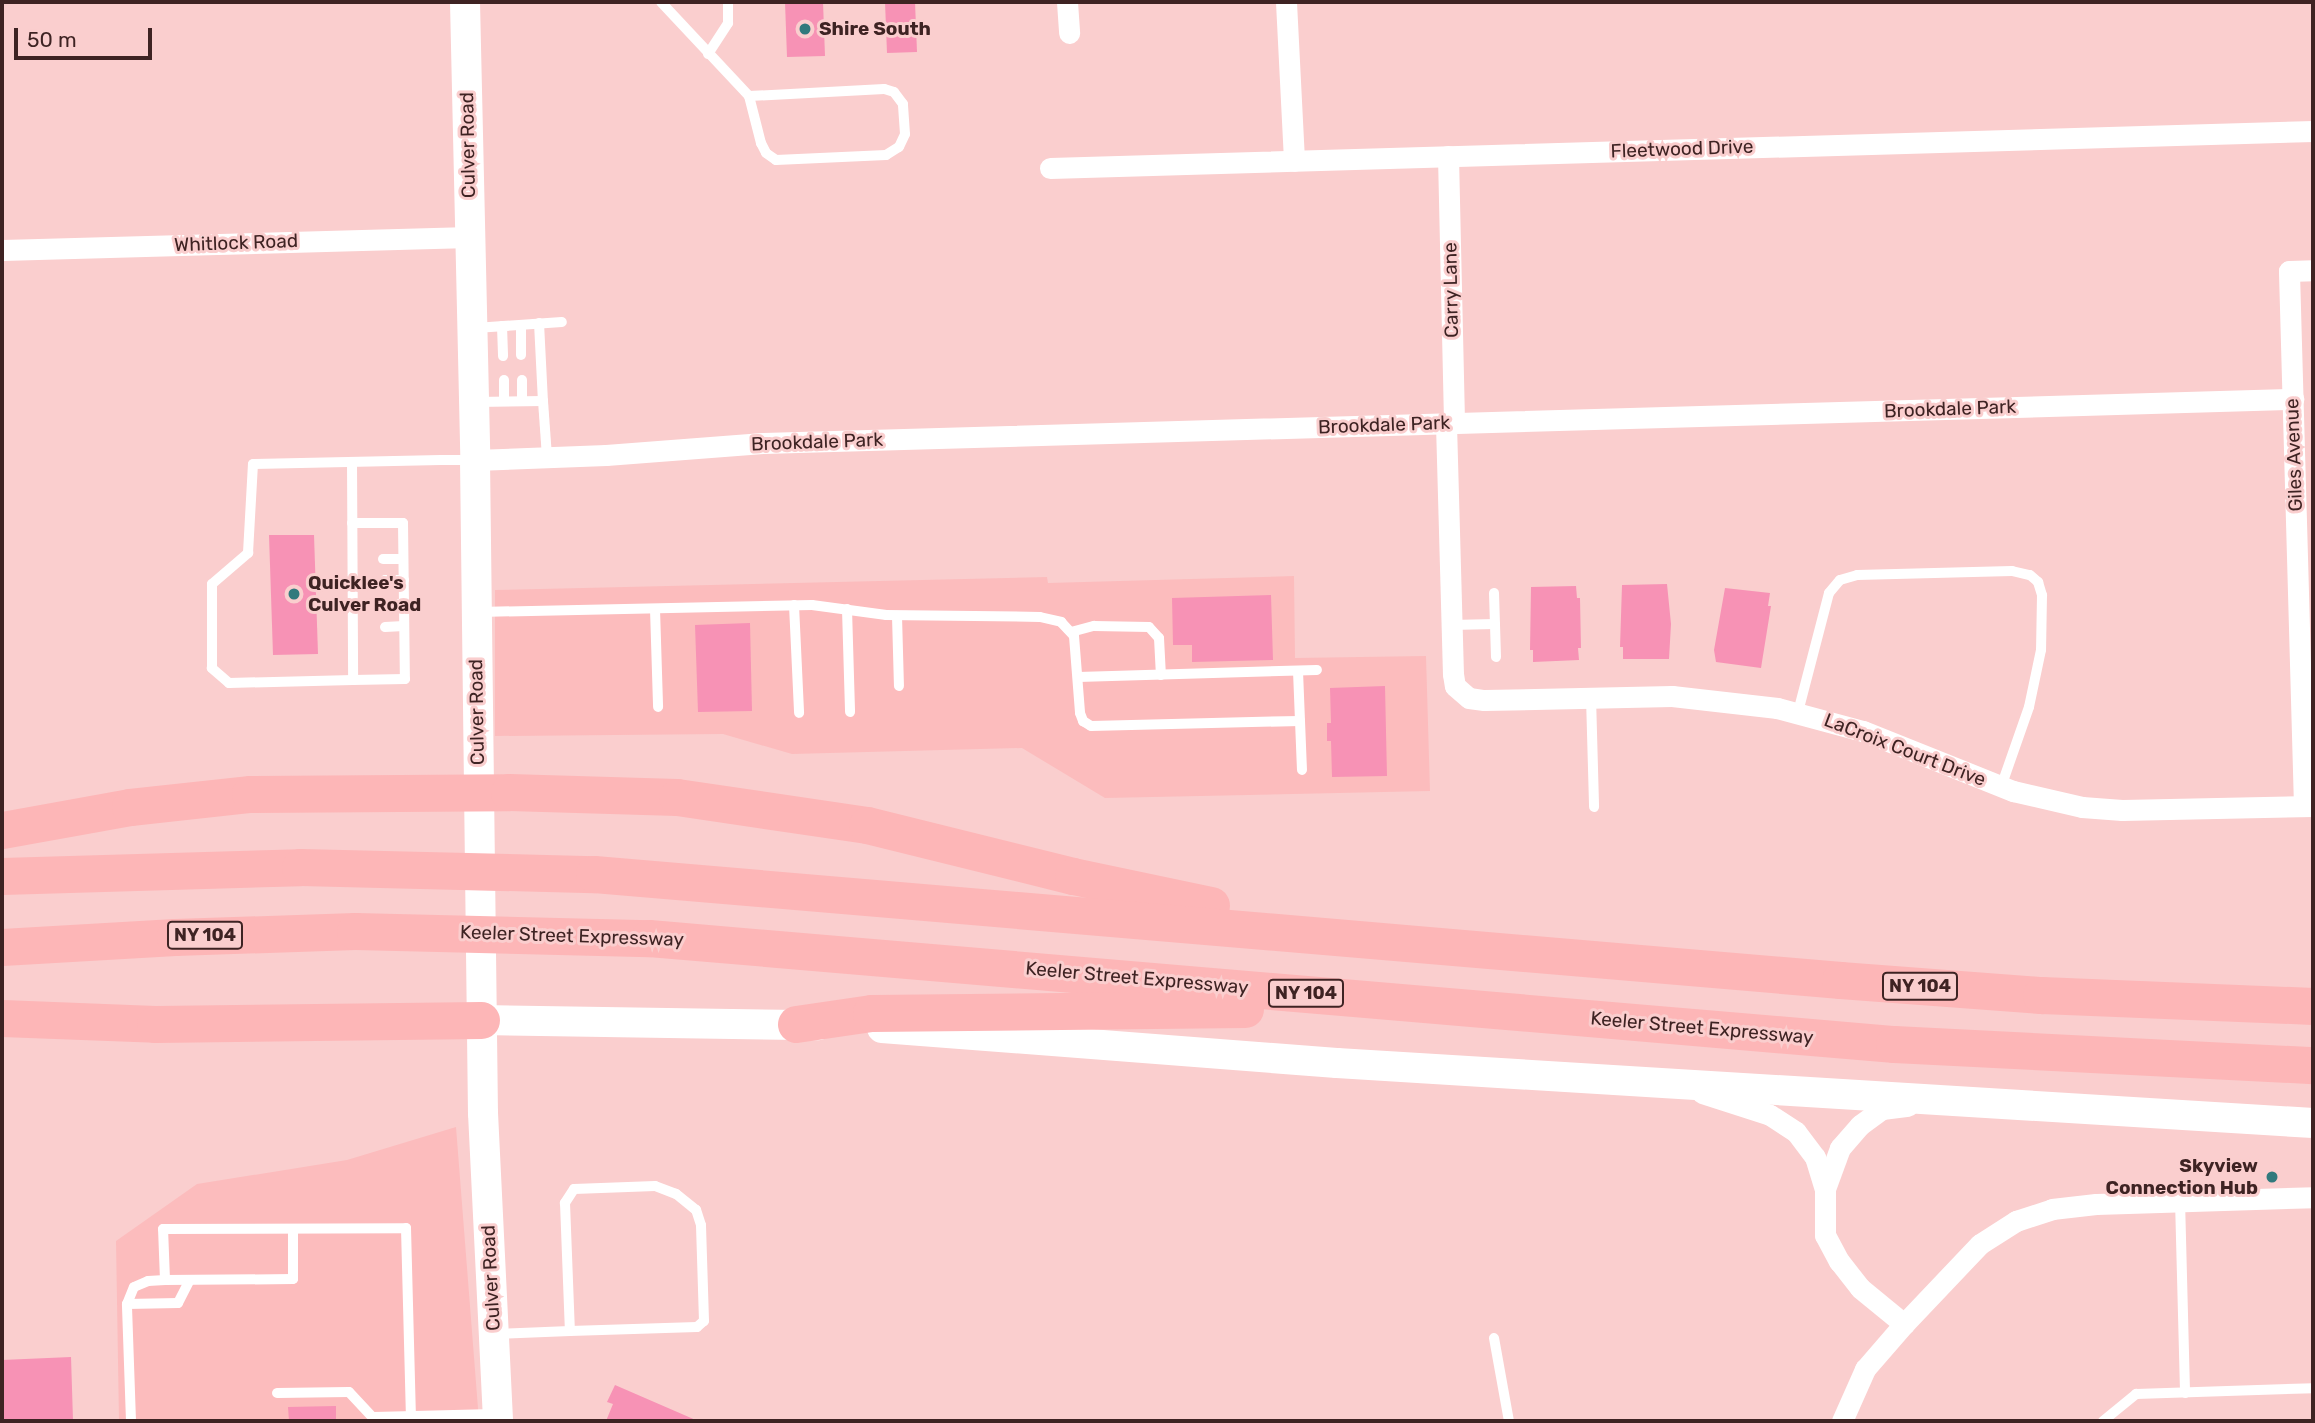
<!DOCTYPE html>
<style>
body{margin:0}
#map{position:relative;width:2315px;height:1423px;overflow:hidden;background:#facece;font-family:Rubik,sans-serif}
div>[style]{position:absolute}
.built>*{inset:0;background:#fcbcbd}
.building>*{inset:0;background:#f792b5}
.lane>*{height:10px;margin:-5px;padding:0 5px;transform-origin:5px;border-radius:5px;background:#fff}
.street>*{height:21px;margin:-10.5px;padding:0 10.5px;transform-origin:10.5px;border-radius:10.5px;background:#fff}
.secondary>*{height:30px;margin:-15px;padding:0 15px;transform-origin:15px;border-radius:15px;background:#fff}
.highway>*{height:37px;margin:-18.5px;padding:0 18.5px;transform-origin:18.5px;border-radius:18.5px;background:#fdb6b7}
.dots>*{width:19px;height:19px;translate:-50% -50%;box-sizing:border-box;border:4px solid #facece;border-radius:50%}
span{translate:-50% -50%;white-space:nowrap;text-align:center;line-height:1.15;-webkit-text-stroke:6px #facece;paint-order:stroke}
.shield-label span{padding:2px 5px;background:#facece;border:2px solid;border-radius:5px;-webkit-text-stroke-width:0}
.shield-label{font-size:18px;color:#3e2323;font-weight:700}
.poi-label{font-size:19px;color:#3e2323;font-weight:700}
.left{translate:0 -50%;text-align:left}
.right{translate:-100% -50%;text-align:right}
.street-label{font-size:19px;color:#3e2323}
.frame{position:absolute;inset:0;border:4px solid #3e2323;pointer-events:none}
.scale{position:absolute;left:14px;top:28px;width:138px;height:32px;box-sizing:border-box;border:4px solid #3e2323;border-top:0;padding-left:9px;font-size:21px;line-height:24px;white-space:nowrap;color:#3e2323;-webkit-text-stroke:5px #facece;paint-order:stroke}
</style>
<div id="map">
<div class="built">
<div style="clip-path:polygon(1294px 576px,1295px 658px,1426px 656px,1430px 791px,1105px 798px,1022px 748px,792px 754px,723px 734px,495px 736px,495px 590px,1047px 577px,1048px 583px)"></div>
<div style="clip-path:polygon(456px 1127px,479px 1421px,119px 1421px,116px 1241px,197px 1184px,347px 1160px)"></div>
</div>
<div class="building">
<div style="clip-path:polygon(785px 2px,823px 2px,825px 56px,787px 57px)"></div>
<div style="clip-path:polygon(885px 2px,915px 2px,917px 52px,887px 53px)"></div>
<div style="clip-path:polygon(269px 535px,314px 535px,318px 654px,273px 655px)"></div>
<div style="clip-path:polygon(1667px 584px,1671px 624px,1669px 659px,1623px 659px,1623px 647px,1620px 647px,1622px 585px)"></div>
<div style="clip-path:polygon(1576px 586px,1577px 598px,1580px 598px,1581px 648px,1578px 648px,1579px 660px,1533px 662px,1533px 650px,1530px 650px,1531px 587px)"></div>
<div style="clip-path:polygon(1725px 588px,1770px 593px,1768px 606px,1771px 606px,1761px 668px,1716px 662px,1714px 650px)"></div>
<div style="clip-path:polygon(1271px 595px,1273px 660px,1192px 662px,1192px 645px,1173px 645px,1172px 598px)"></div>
<div style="clip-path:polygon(750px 623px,752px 711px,698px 712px,695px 625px)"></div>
<div style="clip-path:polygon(1385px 686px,1387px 776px,1332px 777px,1331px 741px,1327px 741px,1327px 723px,1331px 723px,1330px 688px)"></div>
<div style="clip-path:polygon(71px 1357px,73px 1421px,2px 1420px,2px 1360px)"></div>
<div style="clip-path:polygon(615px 1385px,698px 1421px,606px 1421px,613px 1404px,607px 1402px)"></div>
<div style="clip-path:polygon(336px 1406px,336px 1421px,289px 1421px,288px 1407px)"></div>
</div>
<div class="lane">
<div style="left:661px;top:2px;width:129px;rotate:46.9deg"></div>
<div style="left:749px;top:96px;width:49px;rotate:75.7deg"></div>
<div style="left:761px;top:143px;width:11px;rotate:63deg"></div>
<div style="left:766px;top:153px;width:12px;rotate:35deg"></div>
<div style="left:776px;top:160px;width:110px;rotate:-2.6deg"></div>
<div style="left:886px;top:155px;width:15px;rotate:-32deg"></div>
<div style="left:899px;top:147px;width:14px;rotate:-65deg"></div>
<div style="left:905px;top:134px;width:30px;rotate:-94deg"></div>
<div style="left:903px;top:104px;width:15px;rotate:-127deg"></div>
<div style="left:894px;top:92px;width:10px;rotate:-163deg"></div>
<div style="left:884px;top:89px;width:135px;rotate:177deg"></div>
<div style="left:708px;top:54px;width:37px;rotate:-57deg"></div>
<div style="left:728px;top:23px;width:21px;rotate:-90deg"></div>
<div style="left:539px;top:323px;width:78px;rotate:87.1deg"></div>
<div style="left:521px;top:325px;width:30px;rotate:90deg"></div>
<div style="left:502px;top:326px;width:30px;rotate:88deg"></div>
<div style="left:475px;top:328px;width:87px;rotate:-3.9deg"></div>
<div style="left:504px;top:380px;width:21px;rotate:90deg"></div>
<div style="left:522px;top:380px;width:21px;rotate:90deg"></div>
<div style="left:476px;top:402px;width:67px;rotate:-0.9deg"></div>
<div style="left:543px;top:401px;width:56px;rotate:85.9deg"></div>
<div style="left:352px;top:462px;width:218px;rotate:89.7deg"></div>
<div style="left:353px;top:680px;width:124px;rotate:178.6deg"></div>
<div style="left:229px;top:683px;width:23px;rotate:-139deg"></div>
<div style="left:212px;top:668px;width:84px;rotate:-90deg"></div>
<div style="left:212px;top:584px;width:48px;rotate:-40.7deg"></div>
<div style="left:248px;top:553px;width:89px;rotate:-86.8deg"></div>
<div style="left:253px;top:464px;width:188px;rotate:-1.2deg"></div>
<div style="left:441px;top:460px;width:31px"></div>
<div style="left:352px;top:523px;width:51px"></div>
<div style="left:403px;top:523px;width:156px;rotate:89.3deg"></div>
<div style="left:405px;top:679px;width:52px;rotate:178.9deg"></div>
<div style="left:383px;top:559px;width:20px"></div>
<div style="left:385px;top:580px;width:19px"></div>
<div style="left:1494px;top:593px;width:64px;rotate:88.2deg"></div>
<div style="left:385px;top:604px;width:19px"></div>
<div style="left:794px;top:605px;width:108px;rotate:87.3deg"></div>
<div style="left:655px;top:609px;width:98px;rotate:88.2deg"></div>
<div style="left:847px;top:609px;width:103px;rotate:88.3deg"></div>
<div style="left:479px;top:612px;width:333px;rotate:-1.2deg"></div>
<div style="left:812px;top:605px;width:75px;rotate:7.7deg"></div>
<div style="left:886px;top:615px;width:154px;rotate:0.7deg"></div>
<div style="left:1040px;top:617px;width:22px;rotate:13deg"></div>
<div style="left:1061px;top:622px;width:19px;rotate:47deg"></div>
<div style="left:1074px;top:636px;width:77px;rotate:85.5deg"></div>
<div style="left:1080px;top:713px;width:9px;rotate:69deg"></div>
<div style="left:1083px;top:721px;width:9px;rotate:32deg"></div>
<div style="left:1091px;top:726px;width:209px;rotate:-1.4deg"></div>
<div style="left:897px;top:616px;width:70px;rotate:88.4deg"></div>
<div style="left:1451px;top:625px;width:44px;rotate:-1.3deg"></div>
<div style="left:385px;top:627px;width:19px;rotate:-3deg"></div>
<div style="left:1071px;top:632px;width:24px;rotate:-15deg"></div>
<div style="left:1094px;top:626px;width:55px;rotate:1deg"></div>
<div style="left:1149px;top:627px;width:15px;rotate:48deg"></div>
<div style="left:1159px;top:638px;width:37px;rotate:87deg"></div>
<div style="left:1298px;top:671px;width:99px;rotate:87.7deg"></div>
<div style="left:1078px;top:677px;width:239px;rotate:-1.7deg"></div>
<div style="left:1591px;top:697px;width:110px;rotate:88.4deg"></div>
<div style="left:1798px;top:712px;width:123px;rotate:-75.4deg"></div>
<div style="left:1829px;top:593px;width:17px;rotate:-50deg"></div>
<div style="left:1840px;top:580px;width:18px;rotate:-16deg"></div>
<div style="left:1857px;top:575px;width:155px;rotate:-1.5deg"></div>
<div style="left:2012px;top:571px;width:18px;rotate:13deg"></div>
<div style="left:2030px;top:575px;width:11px;rotate:41deg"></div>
<div style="left:2038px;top:582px;width:14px;rotate:73deg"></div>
<div style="left:2042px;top:595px;width:55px;rotate:91deg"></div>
<div style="left:2041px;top:650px;width:58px;rotate:101.9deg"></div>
<div style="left:2029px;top:707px;width:85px;rotate:109.3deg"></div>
<div style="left:2180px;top:1200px;width:193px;rotate:88.5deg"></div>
<div style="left:165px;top:1280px;width:128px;rotate:-0.4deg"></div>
<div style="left:293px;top:1279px;width:50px;rotate:-90deg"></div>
<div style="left:127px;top:1304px;width:51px;rotate:-1.1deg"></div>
<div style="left:178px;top:1303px;width:25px;rotate:-63deg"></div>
<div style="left:495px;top:1334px;width:75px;rotate:-2.3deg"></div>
<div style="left:570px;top:1331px;width:127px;rotate:-1.8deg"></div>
<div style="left:697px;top:1327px;width:9px;rotate:-41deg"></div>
<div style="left:704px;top:1321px;width:96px;rotate:-91.8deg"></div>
<div style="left:701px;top:1225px;width:16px;rotate:-108deg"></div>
<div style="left:696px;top:1210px;width:26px;rotate:-141deg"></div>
<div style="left:676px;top:1194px;width:22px;rotate:-159deg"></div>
<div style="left:655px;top:1186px;width:81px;rotate:177.9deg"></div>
<div style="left:574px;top:1189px;width:17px;rotate:123deg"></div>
<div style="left:565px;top:1203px;width:128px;rotate:87.8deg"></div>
<div style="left:1494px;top:1338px;width:84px;rotate:79.8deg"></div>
<div style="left:277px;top:1393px;width:72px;rotate:-0.8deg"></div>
<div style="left:349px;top:1392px;width:40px;rotate:47deg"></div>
<div style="left:374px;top:1417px;width:120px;rotate:-1.4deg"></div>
<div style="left:131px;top:1421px;width:117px;rotate:-92deg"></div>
<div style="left:127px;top:1304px;width:18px;rotate:-68deg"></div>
<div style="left:134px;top:1287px;width:15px;rotate:-23deg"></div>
<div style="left:148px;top:1281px;width:17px;rotate:-3deg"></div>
<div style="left:165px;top:1280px;width:51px;rotate:-92.2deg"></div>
<div style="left:163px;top:1229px;width:243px;rotate:-0.2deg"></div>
<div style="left:406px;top:1228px;width:186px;rotate:88.5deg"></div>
<div style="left:2103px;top:1421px;width:43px;rotate:-39.3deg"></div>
<div style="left:2136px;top:1394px;width:177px;rotate:-1.9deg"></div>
</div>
<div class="street">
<div style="left:1067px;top:2px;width:31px;rotate:86deg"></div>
<div style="left:1286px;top:2px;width:159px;rotate:87.1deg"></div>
<div style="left:1448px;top:156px;width:267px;rotate:88.7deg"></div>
<div style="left:1050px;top:168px;width:1264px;rotate:-1.68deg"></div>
<div style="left:2px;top:250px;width:468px;rotate:-1.6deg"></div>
<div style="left:1446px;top:424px;width:250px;rotate:88.4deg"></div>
<div style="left:1453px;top:674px;width:12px;rotate:81deg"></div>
<div style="left:1455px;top:686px;width:18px;rotate:41deg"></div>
<div style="left:1469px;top:698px;width:15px;rotate:8deg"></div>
<div style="left:1484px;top:700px;width:188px;rotate:-1.2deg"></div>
<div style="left:1672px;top:696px;width:106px;rotate:6.5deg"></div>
<div style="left:1777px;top:708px;width:89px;rotate:15deg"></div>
<div style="left:1863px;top:731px;width:162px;rotate:21.8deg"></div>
<div style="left:2013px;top:791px;width:71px;rotate:13.1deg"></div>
<div style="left:2082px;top:807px;width:40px;rotate:4.3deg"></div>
<div style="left:2122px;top:810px;width:191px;rotate:-1.2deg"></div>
<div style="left:475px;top:460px;width:131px;rotate:-2.2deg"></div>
<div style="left:606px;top:455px;width:157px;rotate:-4.4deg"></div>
<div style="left:763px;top:443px;width:1531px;rotate:-1.65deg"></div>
<div style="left:2304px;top:806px;width:535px;rotate:-91.61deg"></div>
<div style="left:2289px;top:271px;width:24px;rotate:-2deg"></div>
<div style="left:1702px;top:1093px;width:71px;rotate:17.9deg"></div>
<div style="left:1770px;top:1115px;width:31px;rotate:33deg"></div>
<div style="left:1796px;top:1132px;width:31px;rotate:53deg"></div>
<div style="left:1815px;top:1157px;width:34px;rotate:73deg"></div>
<div style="left:1825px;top:1189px;width:46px;rotate:90deg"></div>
<div style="left:1825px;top:1235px;width:30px;rotate:62deg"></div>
<div style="left:1839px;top:1261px;width:34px;rotate:52deg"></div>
<div style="left:1860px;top:1288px;width:57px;rotate:39.3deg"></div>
<div style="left:1825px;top:1189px;width:44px;rotate:-69.9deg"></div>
<div style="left:1840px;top:1148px;width:30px;rotate:-49deg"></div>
<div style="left:1860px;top:1125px;width:27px;rotate:-36deg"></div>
<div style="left:1882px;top:1109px;width:26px;rotate:-7deg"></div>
<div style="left:1842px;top:1421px;width:57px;rotate:-66.1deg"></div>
<div style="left:1865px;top:1369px;width:60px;rotate:-49.1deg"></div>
<div style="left:1904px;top:1324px;width:110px;rotate:-46.5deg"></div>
<div style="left:1980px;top:1244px;width:43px;rotate:-32.6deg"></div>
<div style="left:2016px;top:1221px;width:38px;rotate:-18deg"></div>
<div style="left:2052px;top:1209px;width:44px;rotate:-6.5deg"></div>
<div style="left:2096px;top:1204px;width:217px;rotate:-1.8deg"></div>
</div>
<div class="secondary">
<div style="left:465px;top:2px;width:458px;rotate:88.7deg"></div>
<div style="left:475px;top:460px;width:653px;rotate:89.3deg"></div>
<div style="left:483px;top:1113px;width:308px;rotate:87.2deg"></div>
<div style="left:481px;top:1020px;width:337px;rotate:0.9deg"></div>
<div style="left:882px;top:1028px;width:456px;rotate:4.4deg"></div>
<div style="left:1337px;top:1063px;width:978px;rotate:3.52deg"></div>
</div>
<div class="highway">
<div style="left:2px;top:830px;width:130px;rotate:-10.2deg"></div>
<div style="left:130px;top:807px;width:121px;rotate:-6.2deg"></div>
<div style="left:250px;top:794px;width:259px;rotate:-0.4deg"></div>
<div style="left:509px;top:792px;width:168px;rotate:1.7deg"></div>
<div style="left:677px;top:797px;width:192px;rotate:8.4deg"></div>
<div style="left:867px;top:825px;width:212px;rotate:13.9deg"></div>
<div style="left:1073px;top:876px;width:141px;rotate:11.9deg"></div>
<div style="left:2px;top:876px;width:298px;rotate:-1.7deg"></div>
<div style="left:300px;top:867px;width:294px;rotate:1.4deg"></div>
<div style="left:594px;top:874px;width:1251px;rotate:4.86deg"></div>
<div style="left:1840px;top:980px;width:202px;rotate:4.3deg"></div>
<div style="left:2041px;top:995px;width:272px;rotate:2.3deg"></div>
<div style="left:2px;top:947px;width:173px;rotate:-3.3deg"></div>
<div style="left:175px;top:937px;width:180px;rotate:-1.9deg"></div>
<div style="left:355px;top:931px;width:294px;rotate:1.4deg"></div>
<div style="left:649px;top:938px;width:1250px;rotate:4.87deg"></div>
<div style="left:1894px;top:1044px;width:420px;rotate:2.9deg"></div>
<div style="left:2px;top:1018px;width:153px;rotate:2.2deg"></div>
<div style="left:155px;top:1024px;width:326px;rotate:-0.7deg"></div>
<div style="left:796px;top:1024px;width:76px;rotate:-8.3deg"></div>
<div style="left:871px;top:1013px;width:374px;rotate:-0.6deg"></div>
</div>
<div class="dots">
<div style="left:805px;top:29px;background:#317a7d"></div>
<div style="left:294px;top:594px;background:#317a7d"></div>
<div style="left:2272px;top:1177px;background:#317a7d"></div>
</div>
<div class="shield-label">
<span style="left:205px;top:935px">NY 104</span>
<span style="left:1920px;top:986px">NY 104</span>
<span style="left:1306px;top:993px">NY 104</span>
</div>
<div class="poi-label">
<span class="left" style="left:819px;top:29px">Shire South</span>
<span class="left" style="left:308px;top:594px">Quicklee's<br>Culver Road</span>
<span class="right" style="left:2258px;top:1177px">Skyview<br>Connection Hub</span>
</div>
<div class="street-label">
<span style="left:468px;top:145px;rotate:-91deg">Culver Road</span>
<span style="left:1682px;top:149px;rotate:-2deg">Fleetwood Drive</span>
<span style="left:236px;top:243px;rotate:-2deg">Whitlock Road</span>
<span style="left:1451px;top:290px;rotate:-91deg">Carry Lane</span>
<span style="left:1950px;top:409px;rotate:-2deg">Brookdale Park</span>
<span style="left:1384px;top:425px;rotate:-2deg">Brookdale Park</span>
<span style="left:817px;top:442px;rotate:-2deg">Brookdale Park</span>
<span style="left:2294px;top:455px;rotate:-92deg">Giles Avenue</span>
<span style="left:477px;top:712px;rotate:-91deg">Culver Road</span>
<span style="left:1905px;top:750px;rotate:21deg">LaCroix Court Drive</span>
<span style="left:572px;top:936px;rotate:2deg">Keeler Street Expressway</span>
<span style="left:1137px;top:978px;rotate:5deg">Keeler Street Expressway</span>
<span style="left:1702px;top:1028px;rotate:5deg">Keeler Street Expressway</span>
<span style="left:491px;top:1278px;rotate:-93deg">Culver Road</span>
</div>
<div class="frame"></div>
<div class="scale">50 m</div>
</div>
